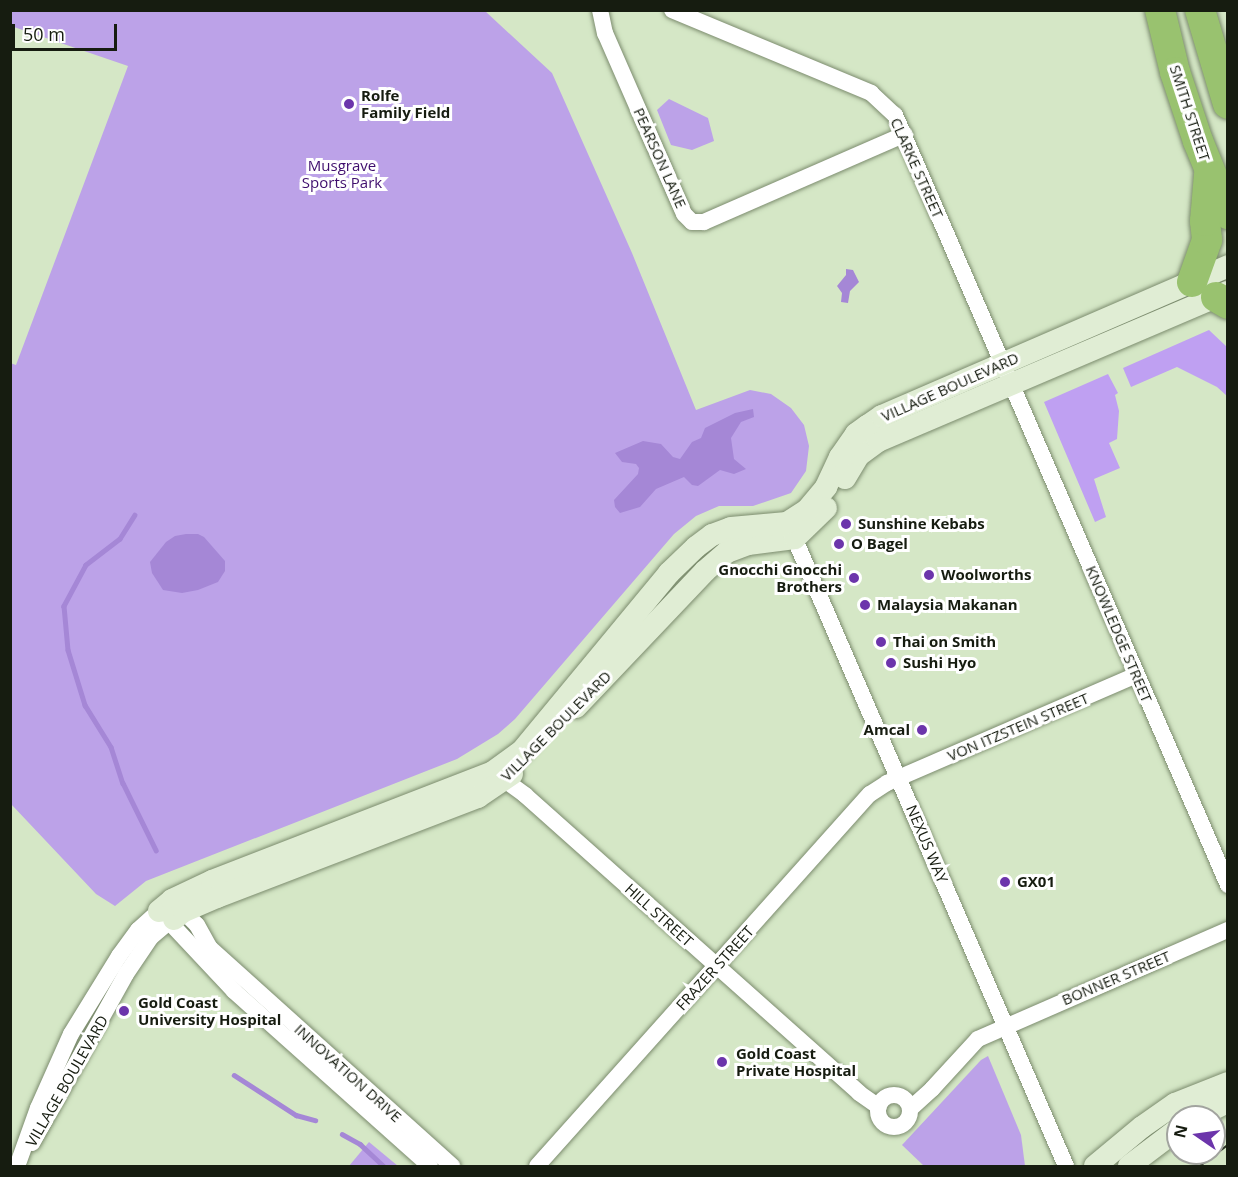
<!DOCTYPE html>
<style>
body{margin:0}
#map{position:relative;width:1238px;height:1177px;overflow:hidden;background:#d5e7c6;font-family:"Open Sans",sans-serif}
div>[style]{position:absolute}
.green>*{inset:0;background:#bca2e8}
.forest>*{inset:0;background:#bfa0f2}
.water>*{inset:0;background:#a587d6}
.stream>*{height:4.5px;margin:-2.25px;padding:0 2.25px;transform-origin:2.25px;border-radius:2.25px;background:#a587d6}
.roads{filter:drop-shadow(0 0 2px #7c8c6e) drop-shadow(0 0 2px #7c8c6e)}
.street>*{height:16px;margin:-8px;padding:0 8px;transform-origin:8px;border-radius:8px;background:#fff}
.street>.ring{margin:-8px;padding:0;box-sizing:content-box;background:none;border:16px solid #fff;border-radius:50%}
.secondary>*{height:22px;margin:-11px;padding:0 11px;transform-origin:11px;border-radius:11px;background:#e0edd4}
.highway>*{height:30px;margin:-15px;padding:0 15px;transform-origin:15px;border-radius:15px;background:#99c26f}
.tram>*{height:1.5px;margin:-0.75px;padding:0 0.75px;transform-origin:0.75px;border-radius:0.75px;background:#2b3324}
.dots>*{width:16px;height:16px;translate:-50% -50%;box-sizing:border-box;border:3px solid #fff;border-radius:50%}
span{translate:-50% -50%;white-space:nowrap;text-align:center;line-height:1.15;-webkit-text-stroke:6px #fff;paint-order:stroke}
.poi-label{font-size:15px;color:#161c10;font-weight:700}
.left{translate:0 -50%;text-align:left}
.right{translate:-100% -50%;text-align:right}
.street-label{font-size:15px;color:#161c10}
.park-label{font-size:15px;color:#3f0e6d}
.frame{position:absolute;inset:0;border:12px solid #161c10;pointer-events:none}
.north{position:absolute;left:1166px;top:1105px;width:60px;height:60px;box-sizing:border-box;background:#fff;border:2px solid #a2a49f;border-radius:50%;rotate:283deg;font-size:16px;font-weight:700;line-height:24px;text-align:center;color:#161c10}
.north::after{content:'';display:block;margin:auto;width:21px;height:27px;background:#6c35ab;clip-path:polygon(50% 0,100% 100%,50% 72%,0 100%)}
.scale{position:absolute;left:12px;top:24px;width:105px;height:27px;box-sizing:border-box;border:3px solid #161c10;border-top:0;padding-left:8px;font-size:18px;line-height:21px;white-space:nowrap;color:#161c10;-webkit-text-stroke:4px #fff;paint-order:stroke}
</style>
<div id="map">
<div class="green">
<div style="clip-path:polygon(10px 11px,485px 11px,552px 73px,632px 253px,696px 410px,750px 390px,771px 394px,791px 408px,804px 425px,809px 446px,806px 471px,791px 493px,753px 506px,719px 506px,696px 516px,674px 534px,515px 719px,498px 734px,457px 759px,146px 881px,115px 906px,96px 894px,11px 804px,10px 363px,16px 365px,128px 66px,11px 26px)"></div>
<div style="clip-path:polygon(669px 99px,708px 118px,714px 141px,692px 150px,671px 145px,657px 110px)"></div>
<div style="clip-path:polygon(988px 1056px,1021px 1135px,1025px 1166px,924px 1166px,902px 1145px,981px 1060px)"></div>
<div style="clip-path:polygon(369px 1142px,398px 1166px,349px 1166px)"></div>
</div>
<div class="forest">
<div style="clip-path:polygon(1209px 330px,1227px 347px,1227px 396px,1217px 387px,1177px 367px,1131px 387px,1123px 368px)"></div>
<div style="clip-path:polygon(1108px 374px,1118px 393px,1115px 395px,1119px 411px,1117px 439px,1109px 443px,1120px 468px,1094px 479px,1106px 517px,1095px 522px,1044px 402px)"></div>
</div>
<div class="water">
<div style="clip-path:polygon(846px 269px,853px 270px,859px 282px,850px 291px,848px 303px,841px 302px,842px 293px,837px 286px,846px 275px)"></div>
<div style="clip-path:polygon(753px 409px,754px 417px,741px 422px,731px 438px,734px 459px,746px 469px,734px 474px,720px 470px,698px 486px,692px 485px,684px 477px,656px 489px,640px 507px,620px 513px,615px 507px,614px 500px,638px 474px,639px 468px,636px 464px,622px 462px,615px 453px,643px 441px,661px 444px,673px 457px,680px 459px,692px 442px,701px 438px,705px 428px,735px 413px)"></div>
<div style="clip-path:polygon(186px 534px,198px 534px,204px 537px,225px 561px,225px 571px,218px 582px,198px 590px,182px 593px,163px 590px,152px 573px,150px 562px,166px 542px,175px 536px)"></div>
</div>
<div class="stream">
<div style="left:135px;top:515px;width:28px;rotate:122deg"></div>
<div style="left:120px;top:539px;width:43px;rotate:142.6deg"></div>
<div style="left:86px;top:565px;width:47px;rotate:118.2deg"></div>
<div style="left:64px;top:606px;width:44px;rotate:84.8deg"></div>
<div style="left:68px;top:650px;width:58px;rotate:72.8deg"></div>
<div style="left:85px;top:705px;width:49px;rotate:58.2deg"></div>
<div style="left:111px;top:747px;width:38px;rotate:72deg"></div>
<div style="left:123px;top:783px;width:75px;rotate:63.8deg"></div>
<div style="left:234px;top:1075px;width:74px;rotate:32.8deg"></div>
<div style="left:296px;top:1115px;width:20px;rotate:15deg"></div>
<div style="left:342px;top:1134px;width:21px;rotate:29deg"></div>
<div style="left:360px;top:1144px;width:33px;rotate:43deg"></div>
</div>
<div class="roads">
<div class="street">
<div style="left:600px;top:10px;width:24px;rotate:78deg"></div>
<div style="left:605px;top:33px;width:197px;rotate:66.4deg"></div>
<div style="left:684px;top:214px;width:11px;rotate:45deg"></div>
<div style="left:692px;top:222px;width:12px"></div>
<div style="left:704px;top:222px;width:219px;rotate:-23.6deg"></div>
<div style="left:672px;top:10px;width:216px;rotate:22.6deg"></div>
<div style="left:871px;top:93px;width:33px;rotate:43deg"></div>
<div style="left:895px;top:115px;width:839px;rotate:66.61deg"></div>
<div style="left:790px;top:528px;width:695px;rotate:66.61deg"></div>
<div style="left:495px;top:773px;width:37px;rotate:36deg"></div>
<div style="left:525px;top:795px;width:448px;rotate:41.7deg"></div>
<div style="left:859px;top:1093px;width:24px;rotate:35deg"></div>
<div style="left:177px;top:905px;width:28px;rotate:45deg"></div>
<div style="left:197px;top:925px;width:26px;rotate:61deg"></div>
<div style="left:210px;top:948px;width:326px;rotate:42deg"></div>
<div class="ring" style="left:878px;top:1095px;width:16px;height:16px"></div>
<div style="left:910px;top:1109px;width:30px;rotate:-42deg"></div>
<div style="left:932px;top:1089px;width:68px;rotate:-47.4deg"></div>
<div style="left:978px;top:1039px;width:273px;rotate:-23.6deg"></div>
<div style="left:32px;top:1143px;width:193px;rotate:-60.9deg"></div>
<div style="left:126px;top:974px;width:45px;rotate:-56deg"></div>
<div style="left:151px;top:937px;width:25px;rotate:-40deg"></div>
<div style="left:19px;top:1161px;width:56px;rotate:-70.3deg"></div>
<div style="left:38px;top:1108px;width:81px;rotate:-66deg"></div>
<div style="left:71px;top:1034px;width:92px;rotate:-58.4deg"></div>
<div style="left:119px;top:956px;width:32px;rotate:-54deg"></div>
<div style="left:138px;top:930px;width:28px;rotate:-42deg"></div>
<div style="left:159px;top:911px;width:110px;rotate:46.8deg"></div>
<div style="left:234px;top:991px;width:263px;rotate:41.8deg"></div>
<div style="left:537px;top:1166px;width:499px;rotate:-48.2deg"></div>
<div style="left:870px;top:794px;width:20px;rotate:-33deg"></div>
<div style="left:887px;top:783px;width:271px;rotate:-23.4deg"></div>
</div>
<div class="secondary">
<div style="left:845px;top:478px;width:27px;rotate:-59deg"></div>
<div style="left:859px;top:455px;width:24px;rotate:-36deg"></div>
<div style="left:878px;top:441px;width:380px;rotate:-23.1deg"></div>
<div style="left:576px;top:707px;width:187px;rotate:-46.5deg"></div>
<div style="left:705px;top:571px;width:29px;rotate:-41deg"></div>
<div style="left:727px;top:552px;width:22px;rotate:-21deg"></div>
<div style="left:748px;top:544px;width:47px;rotate:-7.3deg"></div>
<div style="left:795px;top:538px;width:43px;rotate:-44.1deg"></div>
<div style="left:159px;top:911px;width:17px;rotate:-40deg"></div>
<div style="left:172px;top:900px;width:44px;rotate:-25.4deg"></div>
<div style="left:212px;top:881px;width:301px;rotate:-21.2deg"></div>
<div style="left:493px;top:772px;width:34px;rotate:-36deg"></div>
<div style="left:521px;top:752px;width:232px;rotate:-50.4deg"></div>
<div style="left:669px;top:573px;width:37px;rotate:-44deg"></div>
<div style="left:696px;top:547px;width:20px;rotate:-37deg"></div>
<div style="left:712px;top:535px;width:20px;rotate:-20deg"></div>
<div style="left:731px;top:528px;width:56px;rotate:-5.1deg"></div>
<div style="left:787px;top:523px;width:24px;rotate:-33deg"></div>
<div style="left:807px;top:510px;width:30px;rotate:-50deg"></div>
<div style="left:826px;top:487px;width:33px;rotate:-65deg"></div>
<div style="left:840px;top:457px;width:28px;rotate:-55deg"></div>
<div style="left:856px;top:434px;width:14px;rotate:-36deg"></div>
<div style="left:867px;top:426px;width:18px;rotate:-34deg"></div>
<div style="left:882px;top:416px;width:377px;rotate:-23.4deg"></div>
<div style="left:174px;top:919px;width:13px;rotate:-39deg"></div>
<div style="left:184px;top:911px;width:36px;rotate:-23deg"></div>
<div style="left:217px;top:897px;width:280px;rotate:-21deg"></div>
<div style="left:478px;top:797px;width:41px;rotate:-34.1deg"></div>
<div style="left:1198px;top:1117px;width:34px;rotate:-27deg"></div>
<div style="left:1095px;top:1166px;width:61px;rotate:-39.7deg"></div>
<div style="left:1142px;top:1127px;width:40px;rotate:-34.9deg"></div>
<div style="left:1175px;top:1104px;width:57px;rotate:-21.6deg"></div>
<div style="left:1129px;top:1166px;width:61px;rotate:-37.1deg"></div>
</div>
<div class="highway">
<div style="left:1160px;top:10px;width:64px;rotate:76.4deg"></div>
<div style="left:1175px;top:72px;width:73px;rotate:71.6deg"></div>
<div style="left:1198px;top:141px;width:79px;rotate:67.7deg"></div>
<div style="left:1200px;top:10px;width:98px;rotate:73.4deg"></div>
<div style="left:1192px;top:282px;width:45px;rotate:-70.3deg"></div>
<div style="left:1207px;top:240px;width:19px;rotate:-96deg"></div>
<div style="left:1205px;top:221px;width:47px;rotate:-85.1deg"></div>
<div style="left:1216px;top:297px;width:14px;rotate:30deg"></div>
</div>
</div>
<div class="tram">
<div style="left:1200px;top:1166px;width:35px;rotate:-37deg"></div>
</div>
<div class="dots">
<div style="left:349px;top:104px;background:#6c35ab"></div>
<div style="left:846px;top:524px;background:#6c35ab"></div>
<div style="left:839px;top:544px;background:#6c35ab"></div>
<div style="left:929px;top:575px;background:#6c35ab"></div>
<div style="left:854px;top:578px;background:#6c35ab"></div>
<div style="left:865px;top:605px;background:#6c35ab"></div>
<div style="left:881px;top:642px;background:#6c35ab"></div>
<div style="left:891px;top:663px;background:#6c35ab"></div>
<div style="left:922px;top:730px;background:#6c35ab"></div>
<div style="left:1005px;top:882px;background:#6c35ab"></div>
<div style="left:124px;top:1011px;background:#6c35ab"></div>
<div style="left:722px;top:1062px;background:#6c35ab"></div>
</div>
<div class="poi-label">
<span class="left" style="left:361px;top:104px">Rolfe<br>Family Field</span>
<span class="left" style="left:858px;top:524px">Sunshine Kebabs</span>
<span class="left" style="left:851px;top:544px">O Bagel</span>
<span class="right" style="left:842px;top:578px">Gnocchi Gnocchi<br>Brothers</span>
<span class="left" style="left:941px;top:575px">Woolworths</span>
<span class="left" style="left:877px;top:605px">Malaysia Makanan</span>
<span class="left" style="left:893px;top:642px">Thai on Smith</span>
<span class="left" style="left:903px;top:663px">Sushi Hyo</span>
<span class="right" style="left:910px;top:730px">Amcal</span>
<span class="left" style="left:1017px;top:882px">GX01</span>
<span class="left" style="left:138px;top:1011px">Gold Coast<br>University Hospital</span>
<span class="left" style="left:736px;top:1062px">Gold Coast<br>Private Hospital</span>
</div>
<div class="street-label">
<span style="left:1190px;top:113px;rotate:72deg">SMITH STREET</span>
<span style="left:660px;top:158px;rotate:66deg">PEARSON LANE</span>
<span style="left:917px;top:168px;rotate:66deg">CLARKE STREET</span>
<span style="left:950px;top:387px;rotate:-24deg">VILLAGE BOULEVARD</span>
<span style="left:1119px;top:634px;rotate:67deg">KNOWLEDGE STREET</span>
<span style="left:556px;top:726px;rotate:-45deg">VILLAGE BOULEVARD</span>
<span style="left:1018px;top:727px;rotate:-23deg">VON ITZSTEIN STREET</span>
<span style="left:927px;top:844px;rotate:67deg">NEXUS WAY</span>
<span style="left:659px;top:915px;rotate:42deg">HILL STREET</span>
<span style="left:715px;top:968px;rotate:-48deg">FRAZER STREET</span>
<span style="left:1116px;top:978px;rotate:-23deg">BONNER STREET</span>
<span style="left:348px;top:1073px;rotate:42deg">INNOVATION DRIVE</span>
<span style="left:67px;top:1081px;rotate:-60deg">VILLAGE BOULEVARD</span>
</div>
<div class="park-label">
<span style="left:342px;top:174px">Musgrave<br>Sports Park</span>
</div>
<div class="frame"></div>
<div class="north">N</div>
<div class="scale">50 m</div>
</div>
